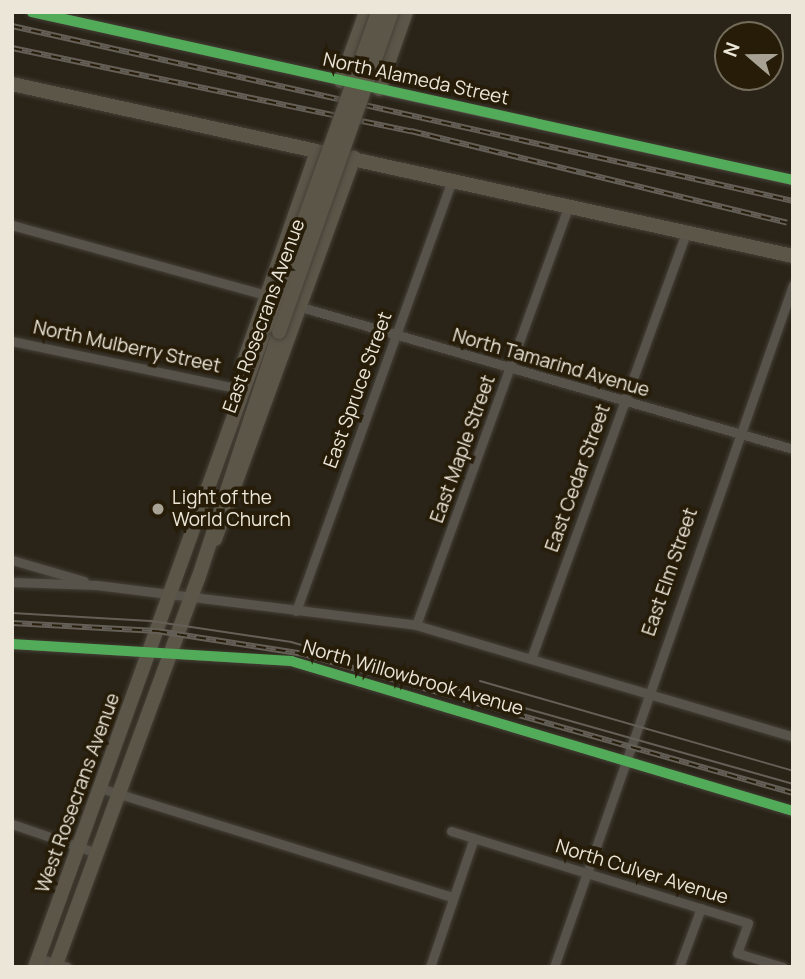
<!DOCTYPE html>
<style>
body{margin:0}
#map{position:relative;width:805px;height:979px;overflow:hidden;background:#292318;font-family:Manrope,sans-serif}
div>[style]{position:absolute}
.roads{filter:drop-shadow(0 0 2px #454037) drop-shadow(0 0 2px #454037)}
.minor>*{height:9px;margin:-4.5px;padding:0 4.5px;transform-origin:4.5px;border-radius:4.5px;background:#57534b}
.tertiary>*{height:10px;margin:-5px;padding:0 5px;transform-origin:5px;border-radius:5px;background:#57534b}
.primary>*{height:14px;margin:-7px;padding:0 7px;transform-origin:7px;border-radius:7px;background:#5c5649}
.tram>*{height:2px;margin:-1px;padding:0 1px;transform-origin:1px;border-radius:1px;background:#645f57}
.rail>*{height:6px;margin-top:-3px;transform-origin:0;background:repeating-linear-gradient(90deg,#261c08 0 10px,#645f57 0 20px);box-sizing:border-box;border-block:2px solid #645f57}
.bridges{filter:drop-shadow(0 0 2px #454037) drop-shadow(0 0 2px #454037)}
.primary-bridge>*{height:14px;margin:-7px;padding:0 7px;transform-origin:7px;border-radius:7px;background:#5c5649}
.cycleway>*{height:10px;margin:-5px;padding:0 5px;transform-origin:5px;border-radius:5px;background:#51ab58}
.dots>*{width:19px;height:19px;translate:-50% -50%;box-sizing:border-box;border:4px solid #261c08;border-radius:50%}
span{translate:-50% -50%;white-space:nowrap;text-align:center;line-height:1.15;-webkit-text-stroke:7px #261c08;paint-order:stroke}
.street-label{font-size:19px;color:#ece6d9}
.poi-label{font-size:19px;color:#ece6d9}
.left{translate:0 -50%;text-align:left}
.frame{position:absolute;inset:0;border:14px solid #ece6d9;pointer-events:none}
.north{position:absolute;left:714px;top:21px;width:70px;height:70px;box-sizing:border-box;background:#261c08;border:2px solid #756d5c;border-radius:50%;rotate:290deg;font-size:19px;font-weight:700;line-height:28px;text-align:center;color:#ece6d9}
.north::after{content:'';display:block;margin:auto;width:24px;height:32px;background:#a8a295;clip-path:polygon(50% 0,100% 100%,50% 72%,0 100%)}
</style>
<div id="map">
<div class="roads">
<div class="minor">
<div style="left:12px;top:225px;width:264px;rotate:15.4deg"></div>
<div style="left:301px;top:307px;width:512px;rotate:16.1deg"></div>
<div style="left:12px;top:341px;width:228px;rotate:11.9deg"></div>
<div style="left:12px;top:560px;width:75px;rotate:16.3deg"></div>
<div style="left:12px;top:582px;width:85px;rotate:2deg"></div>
<div style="left:97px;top:585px;width:321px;rotate:7.1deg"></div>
<div style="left:416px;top:625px;width:393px;rotate:16.5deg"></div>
<div style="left:296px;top:611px;width:457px;rotate:-70.1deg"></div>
<div style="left:416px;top:625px;width:447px;rotate:-70deg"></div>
<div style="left:12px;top:644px;width:280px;rotate:3.5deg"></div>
<div style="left:291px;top:661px;width:524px;rotate:16.64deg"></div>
<div style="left:532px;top:656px;width:450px;rotate:-70deg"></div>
<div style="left:100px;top:788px;width:369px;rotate:17.2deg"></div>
<div style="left:12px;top:824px;width:90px;rotate:18.8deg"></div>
<div style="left:451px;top:831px;width:311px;rotate:17.2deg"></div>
<div style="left:748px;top:923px;width:32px;rotate:110deg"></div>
<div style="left:737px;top:953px;width:48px;rotate:16.9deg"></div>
<div style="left:38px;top:958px;width:30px;rotate:17deg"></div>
<div style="left:430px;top:967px;width:136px;rotate:-71.2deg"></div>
<div style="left:554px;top:967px;width:723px;rotate:-70.69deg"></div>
<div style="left:679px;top:967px;width:63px;rotate:-69.6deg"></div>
</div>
<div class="tertiary">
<div style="left:32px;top:12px;width:323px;rotate:12.5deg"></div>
<div style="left:373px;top:88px;width:430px;rotate:12.4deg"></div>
</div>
<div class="primary">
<div style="left:341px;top:81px;width:73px;rotate:-70.1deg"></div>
<div style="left:12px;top:84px;width:800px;rotate:12.42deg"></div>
<div style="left:379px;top:89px;width:82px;rotate:-70.7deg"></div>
<div style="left:243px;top:364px;width:225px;rotate:-70.8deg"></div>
<div style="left:215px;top:539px;width:406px;rotate:-70deg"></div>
<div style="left:35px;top:967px;width:680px;rotate:-70.15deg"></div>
<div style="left:55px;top:967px;width:414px;rotate:-69.8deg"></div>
<div style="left:198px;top:579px;width:260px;rotate:-71.8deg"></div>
</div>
</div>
<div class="tram">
<div style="left:12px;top:613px;width:139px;rotate:3.3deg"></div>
<div style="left:151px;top:621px;width:142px;rotate:8.5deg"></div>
<div style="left:291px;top:642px;width:522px;rotate:15.79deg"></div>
<div style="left:480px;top:681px;width:326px;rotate:16deg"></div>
</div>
<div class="rail">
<div style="left:12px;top:26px;width:800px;rotate:12.63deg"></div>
<div style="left:12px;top:48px;width:408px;rotate:11.8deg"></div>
<div style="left:411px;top:131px;width:387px;rotate:13.7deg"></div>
<div style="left:12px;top:623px;width:145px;rotate:3.2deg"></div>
<div style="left:157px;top:631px;width:149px;rotate:8.9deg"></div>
<div style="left:304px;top:654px;width:508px;rotate:15.87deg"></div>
</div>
<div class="bridges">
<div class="primary-bridge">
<div style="left:266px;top:327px;width:334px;rotate:-70.4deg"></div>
<div style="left:279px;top:332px;width:339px;rotate:-70.6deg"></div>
</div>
</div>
<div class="cycleway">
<div style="left:32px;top:12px;width:779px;rotate:12.45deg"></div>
<div style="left:12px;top:644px;width:280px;rotate:3.5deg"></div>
<div style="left:291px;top:661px;width:524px;rotate:16.64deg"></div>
</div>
<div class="dots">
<div style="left:158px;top:509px;background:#a8a295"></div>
</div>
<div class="street-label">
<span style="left:416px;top:79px;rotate:12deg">North Alameda Street</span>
<span style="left:264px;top:316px;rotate:-70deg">East Rosecrans Avenue</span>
<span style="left:127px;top:347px;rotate:12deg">North Mulberry Street</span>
<span style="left:551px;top:363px;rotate:16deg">North Tamarind Avenue</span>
<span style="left:358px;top:390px;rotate:-70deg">East Spruce Street</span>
<span style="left:463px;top:449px;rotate:-70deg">East Maple Street</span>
<span style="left:578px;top:478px;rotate:-70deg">East Cedar Street</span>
<span style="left:670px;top:572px;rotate:-71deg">East Elm Street</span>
<span style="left:413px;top:678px;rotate:16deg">North Willowbrook Avenue</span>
<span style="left:78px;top:793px;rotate:-70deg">West Rosecrans Avenue</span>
<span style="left:642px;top:872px;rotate:17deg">North Culver Avenue</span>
</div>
<div class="poi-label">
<span class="left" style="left:172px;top:509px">Light of the<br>World Church</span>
</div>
<div class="frame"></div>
<div class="north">N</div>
</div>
